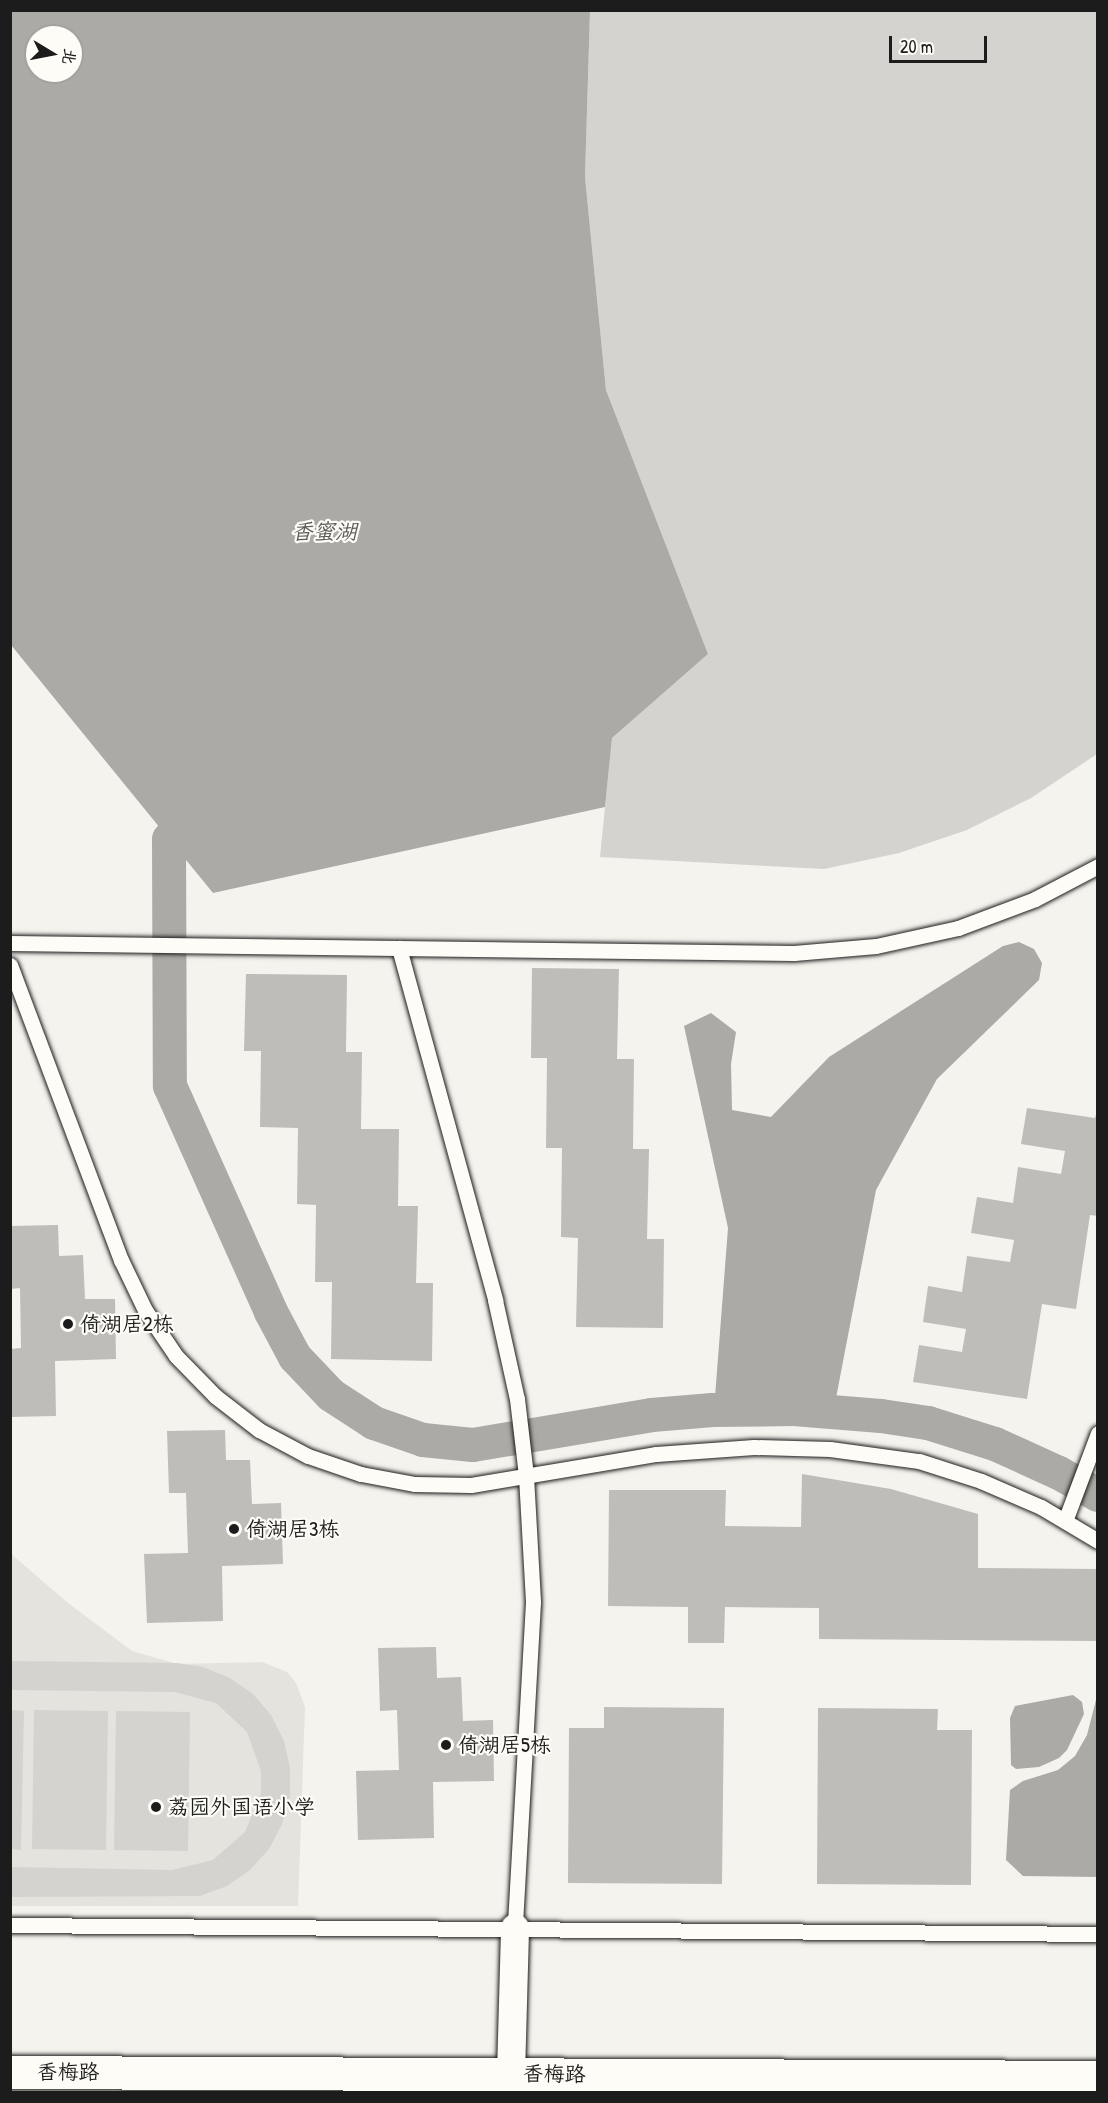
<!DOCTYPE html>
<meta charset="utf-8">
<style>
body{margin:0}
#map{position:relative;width:1108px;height:2103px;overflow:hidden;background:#f4f3ee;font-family:"Patrick Hand","LXGW WenKai TC",sans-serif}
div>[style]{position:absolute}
.built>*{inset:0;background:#e4e3de}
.green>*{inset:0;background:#d4d3cf}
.water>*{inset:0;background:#abaaa6}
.canal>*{height:34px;margin:-17px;padding:0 17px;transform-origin:17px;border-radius:17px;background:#abaaa6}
.building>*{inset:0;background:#bebdba}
.roads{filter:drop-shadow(0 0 2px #1c1c1c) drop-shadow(0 0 2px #1c1c1c)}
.service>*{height:15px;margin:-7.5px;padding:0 7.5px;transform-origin:7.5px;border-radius:7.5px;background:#fdfcf7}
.minor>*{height:28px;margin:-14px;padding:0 14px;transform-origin:14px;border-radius:14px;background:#fdfcf7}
.primary>*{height:33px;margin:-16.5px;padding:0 16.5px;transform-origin:16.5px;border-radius:16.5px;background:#fdfcf7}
.dots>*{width:16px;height:16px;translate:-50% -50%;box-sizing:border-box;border:3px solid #fdfcf7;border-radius:50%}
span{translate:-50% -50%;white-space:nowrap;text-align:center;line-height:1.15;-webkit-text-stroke:4.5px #fdfcf7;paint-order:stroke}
.poi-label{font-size:21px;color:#1c1c1c}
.left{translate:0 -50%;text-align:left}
.street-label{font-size:21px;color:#1c1c1c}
.water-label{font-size:22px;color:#5c5c5a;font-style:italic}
.frame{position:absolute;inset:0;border:12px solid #1c1c1c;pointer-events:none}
.north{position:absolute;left:24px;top:24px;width:60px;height:60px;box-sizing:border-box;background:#fdfcf7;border:2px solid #a3a29f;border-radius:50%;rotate:100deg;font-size:16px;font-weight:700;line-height:24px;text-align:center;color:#1c1c1c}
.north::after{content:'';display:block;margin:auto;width:21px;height:27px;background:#1c1c1c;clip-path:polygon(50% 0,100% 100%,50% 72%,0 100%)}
.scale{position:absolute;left:889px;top:36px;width:98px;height:27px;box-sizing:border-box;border:3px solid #1c1c1c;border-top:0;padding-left:8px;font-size:18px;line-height:21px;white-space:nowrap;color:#1c1c1c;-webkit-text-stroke:4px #fdfcf7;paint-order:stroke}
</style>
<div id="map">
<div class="built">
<div style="clip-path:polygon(10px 1553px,68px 1603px,132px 1651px,177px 1664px,262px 1662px,287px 1672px,296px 1683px,305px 1707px,298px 1906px,11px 1906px)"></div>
</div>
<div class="green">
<div style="clip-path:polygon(590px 11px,1097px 11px,1097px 754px,1031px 798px,967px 830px,899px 853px,824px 869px,600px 857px,612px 738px,708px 654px,606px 390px,585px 177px)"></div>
<div style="clip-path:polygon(11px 1661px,177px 1663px,203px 1667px,230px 1678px,253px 1694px,271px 1715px,284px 1741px,290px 1768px,290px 1797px,282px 1824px,269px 1849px,250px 1870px,227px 1886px,200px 1896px,11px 1897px,11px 1867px,172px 1870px,213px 1860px,245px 1832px,261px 1793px,261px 1771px,247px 1732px,216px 1703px,175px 1692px,11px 1690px)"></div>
<div style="clip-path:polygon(11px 1710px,24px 1711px,21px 1850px,11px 1849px)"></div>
<div style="clip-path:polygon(34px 1710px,108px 1711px,106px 1850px,32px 1849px)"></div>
<div style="clip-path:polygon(116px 1711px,190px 1712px,188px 1851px,114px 1850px)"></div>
</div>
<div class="water">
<div style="clip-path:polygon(evenodd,10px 11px,590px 11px,585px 177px,606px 390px,708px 654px,612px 738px,605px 807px,213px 893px,11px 645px,10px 11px,36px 36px,72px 36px,72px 72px,36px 72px,36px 36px)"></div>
<div style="clip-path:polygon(1019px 942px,1034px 949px,1042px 963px,1039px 980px,937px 1079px,876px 1190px,831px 1424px,713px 1423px,728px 1228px,684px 1026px,711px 1013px,736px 1032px,731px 1064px,732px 1110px,771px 1117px,829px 1057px,1003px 946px)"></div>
<div style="clip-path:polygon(1073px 1695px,1082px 1702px,1084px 1714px,1067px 1750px,1059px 1758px,1039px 1767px,1016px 1769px,1011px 1765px,1010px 1718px,1015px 1706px)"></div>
<div style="clip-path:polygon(1097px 1696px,1097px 1877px,1023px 1876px,1006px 1860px,1010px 1790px,1023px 1781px,1058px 1770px,1075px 1756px,1087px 1735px)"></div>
</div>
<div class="canal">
<div style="left:169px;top:839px;width:247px;rotate:89.8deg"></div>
<div style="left:170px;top:1086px;width:248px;rotate:65.9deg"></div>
<div style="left:271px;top:1312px;width:51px;rotate:61.9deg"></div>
<div style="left:295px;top:1357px;width:52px;rotate:46.5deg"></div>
<div style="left:331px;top:1395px;width:51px;rotate:33.1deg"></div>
<div style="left:374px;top:1423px;width:52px;rotate:19.1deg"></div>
<div style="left:423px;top:1440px;width:50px;rotate:5.7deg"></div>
<div style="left:473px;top:1445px;width:181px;rotate:-9.5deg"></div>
<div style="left:652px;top:1415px;width:61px;rotate:-4.7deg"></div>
<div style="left:713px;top:1410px;width:81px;rotate:-0.7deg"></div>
<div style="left:794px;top:1409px;width:87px;rotate:4.6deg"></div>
<div style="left:881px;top:1416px;width:48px;rotate:8.5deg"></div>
<div style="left:928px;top:1423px;width:70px;rotate:17.4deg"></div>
<div style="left:995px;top:1444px;width:70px;rotate:24.4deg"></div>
<div style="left:1059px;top:1473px;width:45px;rotate:29.4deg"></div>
</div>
<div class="building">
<div style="clip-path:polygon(532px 968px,619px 969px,617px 1059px,634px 1059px,633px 1149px,649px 1149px,647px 1239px,664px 1239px,663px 1328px,576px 1327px,578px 1238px,561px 1237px,562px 1148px,546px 1148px,547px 1058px,531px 1058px)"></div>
<div style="clip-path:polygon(246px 974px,347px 975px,346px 1052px,362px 1052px,361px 1129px,399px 1129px,398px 1206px,418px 1206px,416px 1283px,433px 1283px,432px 1361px,331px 1359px,332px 1282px,315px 1282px,316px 1205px,297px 1204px,298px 1128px,260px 1127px,261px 1051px,244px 1051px)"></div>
<div style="clip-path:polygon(1027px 1108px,1095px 1118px,1098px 1108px,1098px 1216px,1090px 1215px,1076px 1309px,1042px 1304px,1027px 1399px,913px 1382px,919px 1345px,962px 1352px,966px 1329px,923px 1322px,928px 1286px,962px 1292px,967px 1256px,1010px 1262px,1014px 1240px,971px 1233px,977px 1197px,1013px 1203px,1018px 1167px,1061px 1174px,1065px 1151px,1021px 1144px)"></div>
<div style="clip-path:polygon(58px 1225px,59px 1256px,83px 1255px,85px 1299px,115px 1299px,116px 1359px,55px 1361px,56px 1416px,10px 1417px,10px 1349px,21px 1348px,20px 1288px,10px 1289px,10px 1226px)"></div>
<div style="clip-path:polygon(225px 1430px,226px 1460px,250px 1460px,252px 1504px,281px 1503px,283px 1564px,222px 1566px,223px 1621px,147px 1623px,144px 1554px,188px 1553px,186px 1493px,169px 1493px,167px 1431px)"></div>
<div style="clip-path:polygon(802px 1474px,891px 1489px,978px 1514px,978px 1568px,1098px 1569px,1098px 1641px,819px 1639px,819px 1608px,725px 1607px,724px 1643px,688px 1643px,688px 1607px,608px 1606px,609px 1490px,726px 1490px,725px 1526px,801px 1527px)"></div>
<div style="clip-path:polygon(436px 1647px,437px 1678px,461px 1677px,463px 1721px,493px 1720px,494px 1781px,433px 1782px,434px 1838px,358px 1840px,356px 1771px,399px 1770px,397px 1710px,380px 1711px,378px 1648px)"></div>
<div style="clip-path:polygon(604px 1707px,724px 1708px,722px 1884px,568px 1883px,569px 1728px,604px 1728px)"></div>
<div style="clip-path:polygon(818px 1708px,938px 1709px,937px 1730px,972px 1730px,971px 1885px,817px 1884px)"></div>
</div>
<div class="roads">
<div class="service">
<div style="left:10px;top:943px;width:784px;rotate:0.73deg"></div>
<div style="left:794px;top:953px;width:82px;rotate:-4.9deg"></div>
<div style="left:876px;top:946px;width:84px;rotate:-12.4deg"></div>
<div style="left:958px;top:928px;width:82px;rotate:-20.6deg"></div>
<div style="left:1035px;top:899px;width:71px;rotate:-27.6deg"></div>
<div style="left:399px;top:948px;width:365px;rotate:74.7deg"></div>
<div style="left:495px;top:1300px;width:101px;rotate:77.5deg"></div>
<div style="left:517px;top:1399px;width:78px;rotate:83.3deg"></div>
<div style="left:526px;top:1476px;width:126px;rotate:86.8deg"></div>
<div style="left:533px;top:1602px;width:326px;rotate:93.2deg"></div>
<div style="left:10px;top:965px;width:315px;rotate:69.4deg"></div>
<div style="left:121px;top:1260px;width:55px;rotate:64.4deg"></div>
<div style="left:145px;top:1310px;width:55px;rotate:56deg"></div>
<div style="left:176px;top:1356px;width:56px;rotate:45.7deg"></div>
<div style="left:215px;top:1396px;width:56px;rotate:37.7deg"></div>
<div style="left:259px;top:1430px;width:55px;rotate:28deg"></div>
<div style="left:308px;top:1456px;width:56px;rotate:18.8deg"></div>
<div style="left:361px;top:1474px;width:55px;rotate:10.5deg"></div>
<div style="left:415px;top:1484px;width:56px;rotate:1deg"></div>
<div style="left:471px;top:1485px;width:188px;rotate:-9.5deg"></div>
<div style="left:656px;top:1454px;width:98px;rotate:-4.1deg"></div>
<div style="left:754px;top:1447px;width:76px;rotate:1.5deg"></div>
<div style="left:830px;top:1449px;width:90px;rotate:7.7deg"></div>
<div style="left:919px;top:1461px;width:65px;rotate:17.9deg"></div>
<div style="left:981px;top:1481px;width:65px;rotate:23.4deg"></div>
<div style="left:1041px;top:1507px;width:66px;rotate:30.8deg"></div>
<div style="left:1065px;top:1521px;width:94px;rotate:-69.4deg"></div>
<div style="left:10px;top:1925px;width:1088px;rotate:0.47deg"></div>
</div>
<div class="minor">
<div style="left:511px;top:2074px;width:146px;rotate:-88.4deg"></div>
</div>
<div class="primary">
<div style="left:10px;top:2072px;width:1088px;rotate:0.26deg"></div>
</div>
</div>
<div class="dots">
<div style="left:68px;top:1324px;background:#1c1c1c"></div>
<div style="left:234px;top:1529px;background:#1c1c1c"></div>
<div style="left:446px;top:1745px;background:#1c1c1c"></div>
<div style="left:156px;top:1807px;background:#1c1c1c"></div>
</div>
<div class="poi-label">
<span class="left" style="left:80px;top:1324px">倚湖居2栋</span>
<span class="left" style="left:246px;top:1529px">倚湖居3栋</span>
<span class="left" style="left:458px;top:1745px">倚湖居5栋</span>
<span class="left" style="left:168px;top:1807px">荔园外国语小学</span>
</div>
<div class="street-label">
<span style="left:68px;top:2072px">香梅路</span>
<span style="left:554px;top:2074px;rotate:1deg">香梅路</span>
</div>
<div class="water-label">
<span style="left:324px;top:532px">香蜜湖</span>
</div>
<div class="frame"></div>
<div class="north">北</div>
<div class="scale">20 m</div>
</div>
